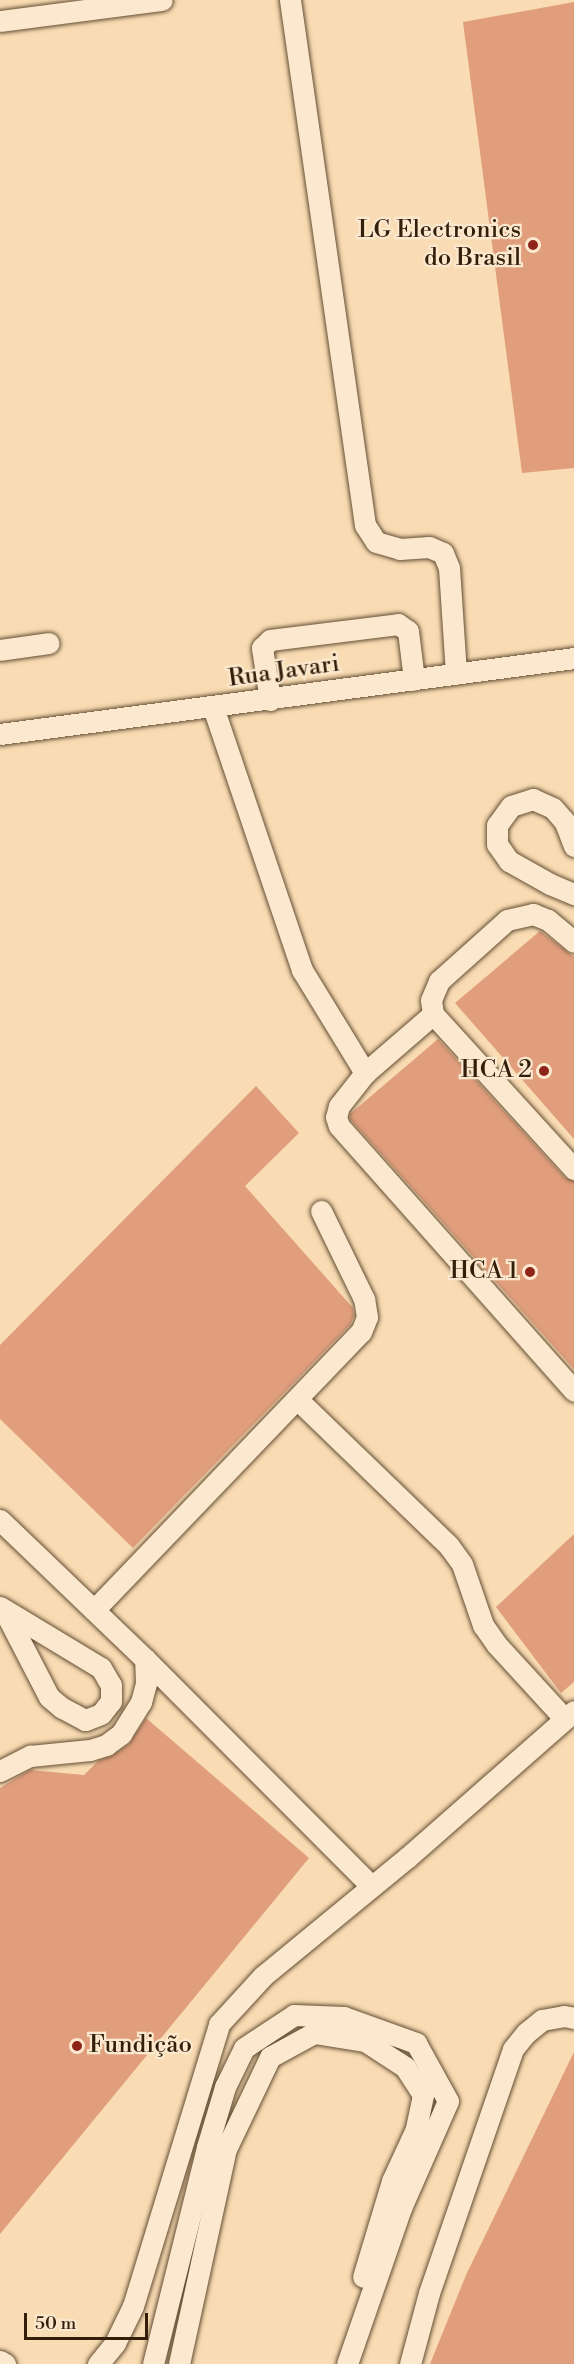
<!DOCTYPE html>
<meta charset="utf-8">
<style>
body{margin:0}
#map{position:relative;width:574px;height:2364px;overflow:hidden;background:#f9dcb3;font-family:"Libre Bodoni",serif}
div>[style]{position:absolute}
.building>*{inset:0;background:#e09e7d}
.roads{filter:drop-shadow(0 0 2px #644e34) drop-shadow(0 0 2px #644e34)}
.minor>*{height:21px;margin:-10.5px;padding:0 10.5px;transform-origin:10.5px;border-radius:10.5px;background:#fbe8ce}
.dots>*{width:16px;height:16px;translate:-50% -50%;box-sizing:border-box;border:3px solid #fbe8ce;border-radius:50%}
span{translate:-50% -50%;white-space:nowrap;text-align:center;line-height:1.15;-webkit-text-stroke:4.5px #fbe8ce;paint-order:stroke}
.poi-label{font-size:24px;color:#331e0a}
.right{translate:-100% -50%;text-align:right}
.left{translate:0 -50%;text-align:left}
.street-label{font-size:24px;color:#331e0a}
.scale{position:absolute;left:24px;top:2313px;width:124px;height:27px;box-sizing:border-box;border:3px solid #331e0a;border-top:0;padding-left:8px;font-size:18px;line-height:21px;white-space:nowrap;color:#331e0a;-webkit-text-stroke:4px #fbe8ce;paint-order:stroke}
</style>
<div id="map">
<div class="building">
<div style="clip-path:polygon(574px 2px,574px 468px,522px 473px,463px 22px)"></div>
<div style="clip-path:polygon(540px 931px,574px 957px,574px 1139px,455px 1003px)"></div>
<div style="clip-path:polygon(438px 1039px,565px 1178px,574px 1181px,574px 1369px,350px 1119px,350px 1114px)"></div>
<div style="clip-path:polygon(256px 1086px,299px 1133px,245px 1186px,353px 1308px,354px 1316px,350px 1325px,133px 1548px,0 1419px,0 1345px)"></div>
<div style="clip-path:polygon(574px 1534px,574px 1682px,561px 1693px,496px 1607px)"></div>
<div style="clip-path:polygon(146px 1718px,309px 1858px,0 2234px,0 1788px,30px 1770px,84px 1775px,98px 1761px,113px 1755px,129px 1744px)"></div>
<div style="clip-path:polygon(574px 2052px,574px 2364px,430px 2364px,466px 2275px)"></div>
</div>
<div class="roads">
<div class="minor">
<div style="left:290px;top:0;width:530px;rotate:81.87deg"></div>
<div style="left:365px;top:525px;width:20px;rotate:57deg"></div>
<div style="left:376px;top:542px;width:25px;rotate:16deg"></div>
<div style="left:400px;top:549px;width:29px;rotate:-4deg"></div>
<div style="left:429px;top:547px;width:15px;rotate:23deg"></div>
<div style="left:443px;top:553px;width:16px;rotate:68deg"></div>
<div style="left:449px;top:568px;width:106px;rotate:86.2deg"></div>
<div style="left:0;top:21px;width:163px;rotate:-7.4deg"></div>
<div style="left:0;top:650px;width:49px;rotate:-8.1deg"></div>
<div style="left:270px;top:700px;width:53px;rotate:-98.7deg"></div>
<div style="left:262px;top:648px;width:11px;rotate:-45deg"></div>
<div style="left:270px;top:640px;width:129px;rotate:-7.1deg"></div>
<div style="left:398px;top:624px;width:12px;rotate:35deg"></div>
<div style="left:408px;top:631px;width:49px;rotate:83deg"></div>
<div style="left:213px;top:707px;width:278px;rotate:71.3deg"></div>
<div style="left:302px;top:970px;width:121px;rotate:58.5deg"></div>
<div style="left:365px;top:1073px;width:42px;rotate:128.2deg"></div>
<div style="left:339px;top:1106px;width:11px;rotate:105deg"></div>
<div style="left:336px;top:1117px;width:9px;rotate:72deg"></div>
<div style="left:339px;top:1126px;width:354px;rotate:48.4deg"></div>
<div style="left:0;top:734px;width:579px;rotate:-7.54deg"></div>
<div style="left:574px;top:846px;width:26px;rotate:-111deg"></div>
<div style="left:565px;top:822px;width:18px;rotate:-131deg"></div>
<div style="left:553px;top:808px;width:22px;rotate:-156deg"></div>
<div style="left:533px;top:799px;width:23px;rotate:162deg"></div>
<div style="left:511px;top:806px;width:24px;rotate:126deg"></div>
<div style="left:497px;top:825px;width:19px;rotate:90deg"></div>
<div style="left:497px;top:844px;width:21px;rotate:55deg"></div>
<div style="left:509px;top:861px;width:47px;rotate:29.3deg"></div>
<div style="left:550px;top:884px;width:26px;rotate:23deg"></div>
<div style="left:433px;top:1014px;width:14px;rotate:-98deg"></div>
<div style="left:431px;top:1000px;width:21px;rotate:-67deg"></div>
<div style="left:439px;top:981px;width:91px;rotate:-41.9deg"></div>
<div style="left:507px;top:920px;width:27px;rotate:-13deg"></div>
<div style="left:533px;top:914px;width:16px;rotate:22deg"></div>
<div style="left:548px;top:920px;width:34px;rotate:40deg"></div>
<div style="left:365px;top:1073px;width:90px;rotate:-40.9deg"></div>
<div style="left:433px;top:1014px;width:210px;rotate:47.7deg"></div>
<div style="left:297px;top:1399px;width:211px;rotate:44deg"></div>
<div style="left:449px;top:1546px;width:22px;rotate:54deg"></div>
<div style="left:462px;top:1564px;width:65px;rotate:71deg"></div>
<div style="left:483px;top:1625px;width:24px;rotate:55deg"></div>
<div style="left:497px;top:1645px;width:99px;rotate:47.5deg"></div>
<div style="left:0;top:1520px;width:201px;rotate:43.8deg"></div>
<div style="left:145px;top:1659px;width:320px;rotate:45.1deg"></div>
<div style="left:0;top:1607px;width:118px;rotate:31.1deg"></div>
<div style="left:101px;top:1668px;width:20px;rotate:60deg"></div>
<div style="left:111px;top:1685px;width:16px;rotate:90deg"></div>
<div style="left:111px;top:1701px;width:16px;rotate:128deg"></div>
<div style="left:101px;top:1714px;width:17px;rotate:159deg"></div>
<div style="left:85px;top:1720px;width:26px;rotate:-152deg"></div>
<div style="left:62px;top:1708px;width:17px;rotate:-140deg"></div>
<div style="left:49px;top:1697px;width:96px;rotate:-117.4deg"></div>
<div style="left:94px;top:1610px;width:385px;rotate:-46.2deg"></div>
<div style="left:361px;top:1332px;width:16px;rotate:-68deg"></div>
<div style="left:367px;top:1317px;width:18px;rotate:-99deg"></div>
<div style="left:364px;top:1299px;width:98px;rotate:-116deg"></div>
<div style="left:0;top:1771px;width:34px;rotate:-27deg"></div>
<div style="left:30px;top:1756px;width:60px;rotate:-5.7deg"></div>
<div style="left:90px;top:1750px;width:17px;rotate:-17deg"></div>
<div style="left:106px;top:1745px;width:19px;rotate:-36deg"></div>
<div style="left:121px;top:1734px;width:38px;rotate:-58deg"></div>
<div style="left:141px;top:1702px;width:20px;rotate:-75deg"></div>
<div style="left:146px;top:1683px;width:24px;rotate:-92deg"></div>
<div style="left:0;top:2361px;width:6px;rotate:31deg"></div>
<div style="left:98px;top:2364px;width:27px;rotate:-51deg"></div>
<div style="left:115px;top:2343px;width:41px;rotate:-64.1deg"></div>
<div style="left:133px;top:2306px;width:295px;rotate:-73deg"></div>
<div style="left:219px;top:2024px;width:65px;rotate:-47.5deg"></div>
<div style="left:263px;top:1976px;width:188px;rotate:-39.4deg"></div>
<div style="left:408px;top:1857px;width:221px;rotate:-41.3deg"></div>
<div style="left:153px;top:2364px;width:224px;rotate:-76deg"></div>
<div style="left:207px;top:2147px;width:63px;rotate:-73.3deg"></div>
<div style="left:225px;top:2087px;width:43px;rotate:-64deg"></div>
<div style="left:244px;top:2048px;width:60px;rotate:-33.4deg"></div>
<div style="left:294px;top:2015px;width:50px;rotate:2.3deg"></div>
<div style="left:344px;top:2017px;width:77px;rotate:19.9deg"></div>
<div style="left:416px;top:2043px;width:66px;rotate:61.1deg"></div>
<div style="left:448px;top:2101px;width:117px;rotate:113.7deg"></div>
<div style="left:401px;top:2208px;width:165px;rotate:109.1deg"></div>
<div style="left:179px;top:2364px;width:220px;rotate:-77.7deg"></div>
<div style="left:226px;top:2149px;width:102px;rotate:-64.4deg"></div>
<div style="left:270px;top:2057px;width:50px;rotate:-28.6deg"></div>
<div style="left:314px;top:2033px;width:52px;rotate:8.9deg"></div>
<div style="left:365px;top:2041px;width:48px;rotate:33deg"></div>
<div style="left:405px;top:2067px;width:33px;rotate:57deg"></div>
<div style="left:423px;top:2095px;width:35px;rotate:102deg"></div>
<div style="left:416px;top:2129px;width:57px;rotate:114.8deg"></div>
<div style="left:392px;top:2181px;width:100px;rotate:106.8deg"></div>
<div style="left:410px;top:2364px;width:73px;rotate:-75deg"></div>
<div style="left:429px;top:2293px;width:258px;rotate:-71deg"></div>
<div style="left:513px;top:2049px;width:21px;rotate:-51deg"></div>
<div style="left:526px;top:2033px;width:21px;rotate:-39deg"></div>
<div style="left:542px;top:2020px;width:22px;rotate:-10deg"></div>
<div style="left:564px;top:2016px;width:10px;rotate:11deg"></div>
</div>
</div>
<div class="dots">
<div style="left:533px;top:245px;background:#8f2418"></div>
<div style="left:544px;top:1071px;background:#8f2418"></div>
<div style="left:530px;top:1272px;background:#8f2418"></div>
<div style="left:77px;top:2046px;background:#8f2418"></div>
</div>
<div class="poi-label">
<span class="right" style="left:521px;top:245px">LG Electronics<br>do Brasil</span>
<span class="right" style="left:532px;top:1071px">HCA 2</span>
<span class="right" style="left:518px;top:1272px">HCA 1</span>
<span class="left" style="left:89px;top:2046px">Fundição</span>
</div>
<div class="street-label">
<span style="left:284px;top:672px;rotate:-8deg">Rua Javari</span>
</div>
<div class="scale">50 m</div>
</div>
